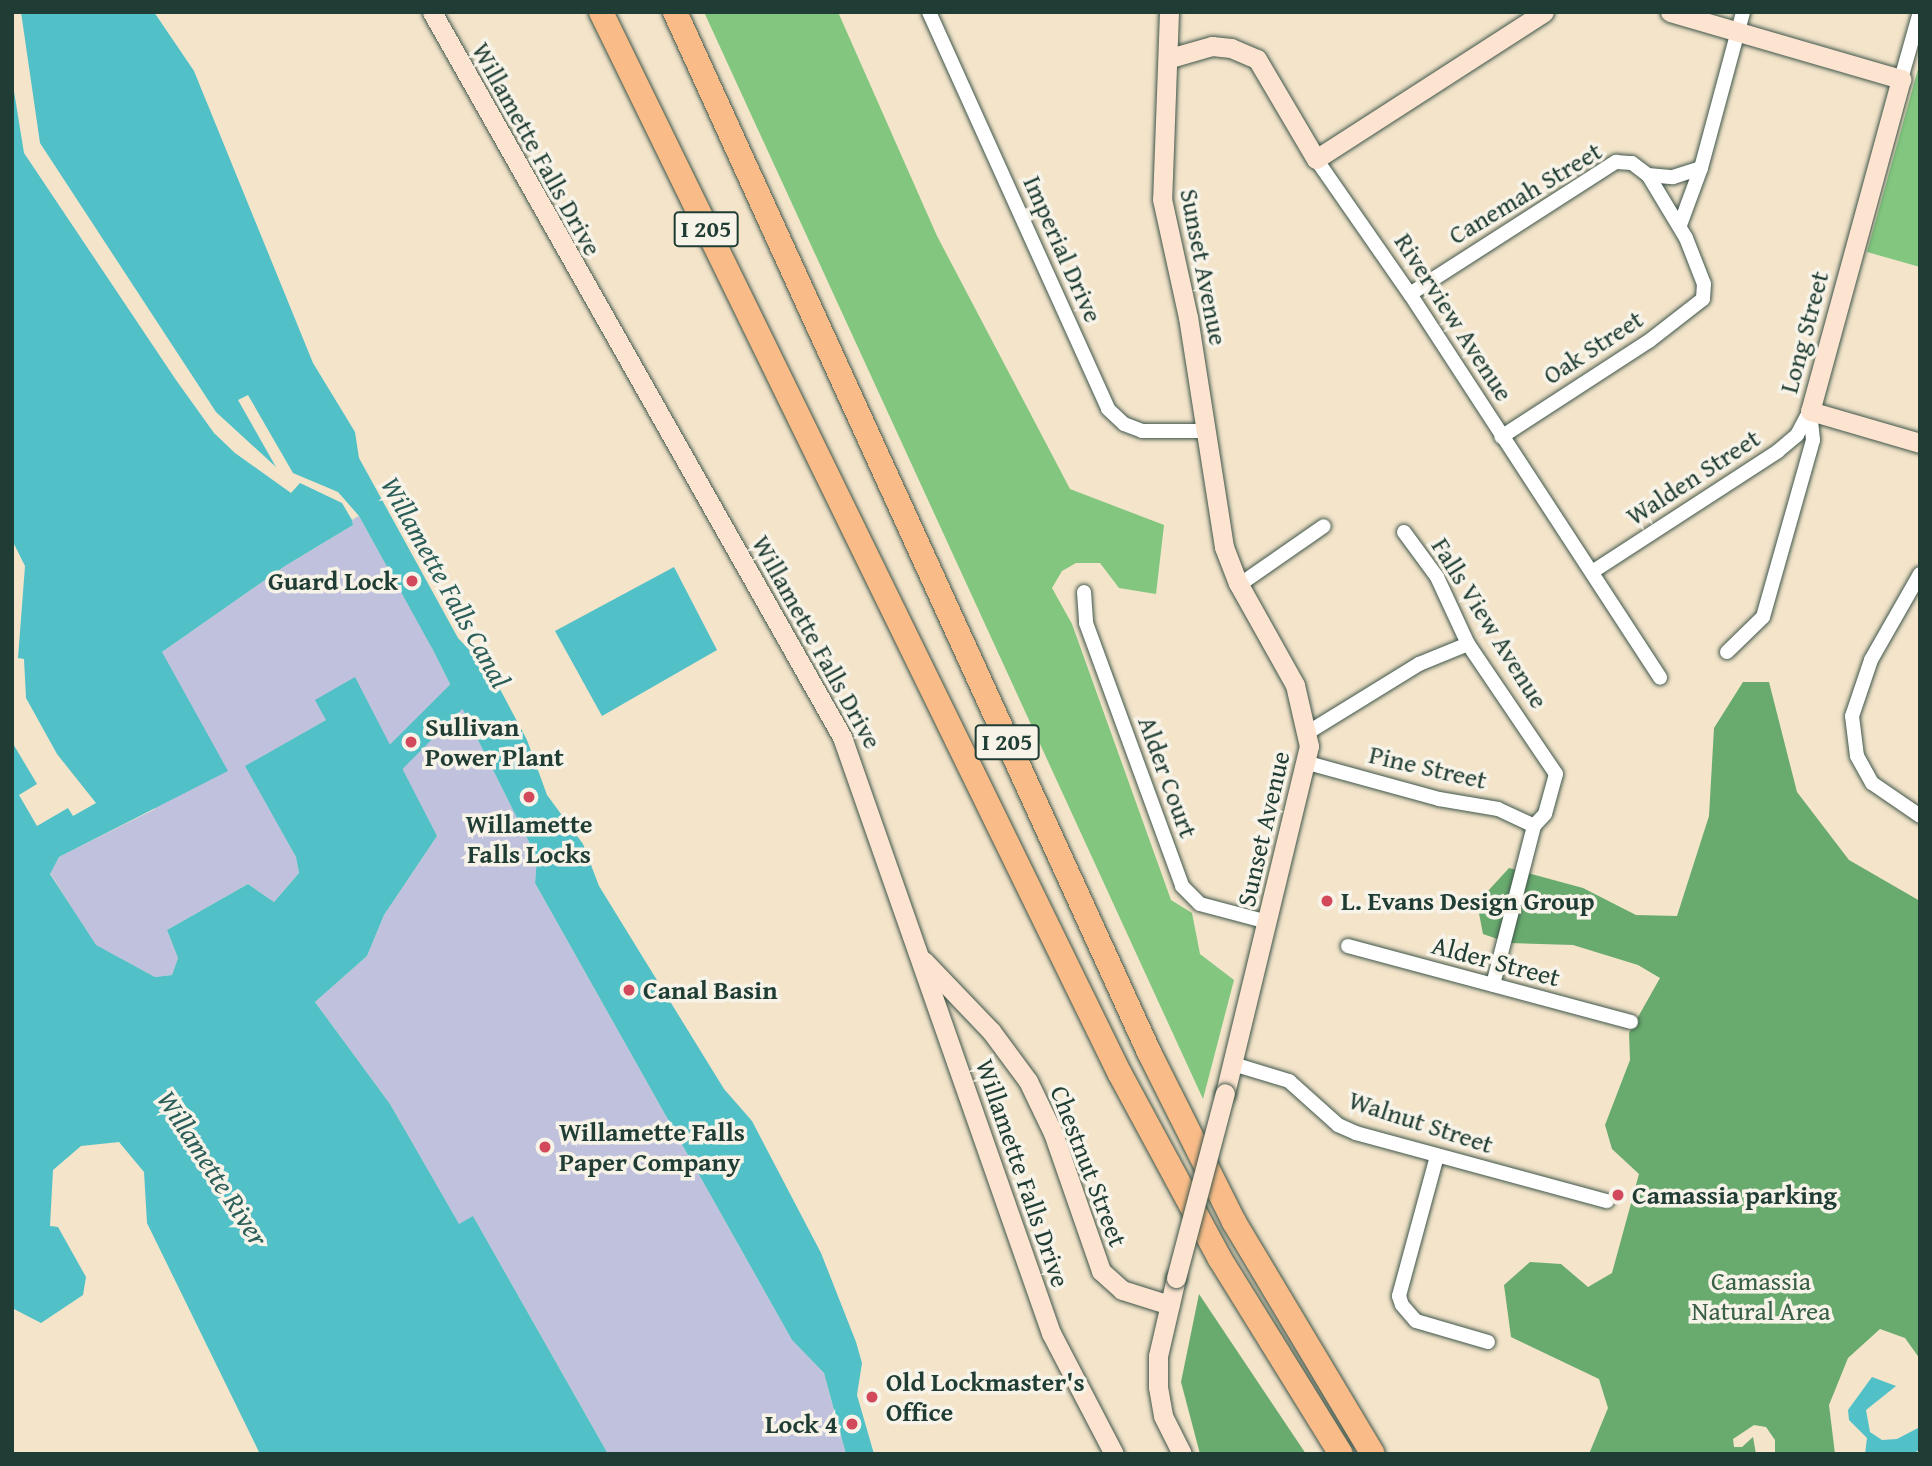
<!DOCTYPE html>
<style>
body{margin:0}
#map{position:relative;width:1932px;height:1466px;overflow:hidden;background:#f3e4ca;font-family:"Gentium Book Plus",serif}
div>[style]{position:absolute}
.industrial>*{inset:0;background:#c0c2dd}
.green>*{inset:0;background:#82c67f}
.forest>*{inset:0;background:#69ab6e}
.water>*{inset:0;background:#51c0c7}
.pier>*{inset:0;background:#f3e4ca}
.river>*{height:26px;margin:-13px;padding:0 13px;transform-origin:13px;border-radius:13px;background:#51c0c7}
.roads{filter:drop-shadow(0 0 2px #3f564a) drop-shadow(0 0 2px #3f564a)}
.street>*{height:14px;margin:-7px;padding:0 7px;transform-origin:7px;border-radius:7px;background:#fff}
.secondary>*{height:19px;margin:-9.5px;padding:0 9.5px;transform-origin:9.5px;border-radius:9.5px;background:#fde4d0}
.highway>*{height:24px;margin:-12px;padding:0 12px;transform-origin:12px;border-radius:12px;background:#f9bc89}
.bridges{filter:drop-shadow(0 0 2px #3f564a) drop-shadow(0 0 2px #3f564a)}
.secondary-bridge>*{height:19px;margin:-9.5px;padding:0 9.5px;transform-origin:9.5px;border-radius:9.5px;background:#fde4d0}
.dots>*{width:19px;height:19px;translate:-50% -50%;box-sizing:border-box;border:4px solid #f7f3e8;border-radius:50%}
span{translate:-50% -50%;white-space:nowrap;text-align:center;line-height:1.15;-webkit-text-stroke:7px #f7f3e8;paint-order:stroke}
.shield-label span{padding:2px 5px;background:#f7f3e8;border:2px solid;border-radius:5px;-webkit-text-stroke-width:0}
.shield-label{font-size:24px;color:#1f3d34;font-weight:700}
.street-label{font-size:26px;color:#1f3d34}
.poi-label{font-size:26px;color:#1f3d34;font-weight:700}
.right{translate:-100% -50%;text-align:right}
.left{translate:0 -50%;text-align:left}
.park-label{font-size:26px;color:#385f47}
.water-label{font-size:28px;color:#2c5e59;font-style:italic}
.frame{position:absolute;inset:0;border:14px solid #1f3d34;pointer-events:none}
</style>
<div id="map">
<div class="industrial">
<div style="clip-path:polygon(359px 516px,429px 642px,537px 858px,535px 883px,792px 1340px,824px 1373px,846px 1454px,608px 1454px,473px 1216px,459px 1225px,390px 1104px,315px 1002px,367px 956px,384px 915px,437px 836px,326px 720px,246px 766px,296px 857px,299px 873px,274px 902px,248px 884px,167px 930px,178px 958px,172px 975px,155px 977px,95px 945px,50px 873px,59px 857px,155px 809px,162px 652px,285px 566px,353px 525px,352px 520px)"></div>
</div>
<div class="green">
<div style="clip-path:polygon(704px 12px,838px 12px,937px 236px,1070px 489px,1164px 525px,1156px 594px,1119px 588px,1100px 563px,1076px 563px,1062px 571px,1052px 588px,1072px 624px,1171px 900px,1192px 913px,1200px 954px,1234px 980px,1203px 1099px)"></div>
<div style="clip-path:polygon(1920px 62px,1920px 267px,1867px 252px)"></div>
</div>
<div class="forest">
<div style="clip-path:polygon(1743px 682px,1769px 682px,1797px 792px,1849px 860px,1920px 901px,1920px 1359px,1905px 1338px,1880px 1329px,1848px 1358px,1829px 1405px,1835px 1454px,1775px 1454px,1775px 1440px,1766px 1427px,1754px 1425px,1733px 1439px,1734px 1447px,1742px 1447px,1753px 1437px,1756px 1454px,1589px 1454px,1608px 1408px,1599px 1379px,1511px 1337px,1504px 1285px,1530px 1262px,1561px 1264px,1588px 1287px,1612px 1273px,1639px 1174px,1612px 1149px,1605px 1125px,1630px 1060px,1629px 1033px,1660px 978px,1638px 965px,1573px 945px,1509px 943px,1483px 934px,1477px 903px,1509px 868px,1583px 888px,1636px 915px,1677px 916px,1709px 816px,1714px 728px)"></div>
<div style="clip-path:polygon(1199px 1294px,1306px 1454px,1200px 1454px,1181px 1382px)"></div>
</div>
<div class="water">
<div style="clip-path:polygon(12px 12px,154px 12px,194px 71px,313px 363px,355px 432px,359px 458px,458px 638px,492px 674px,527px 740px,547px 795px,583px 844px,599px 886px,724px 1089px,752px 1121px,821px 1253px,856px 1342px,862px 1363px,857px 1395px,874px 1454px,846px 1454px,824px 1373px,792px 1340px,535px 883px,537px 858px,433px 650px,359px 516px,352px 520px,353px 525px,285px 566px,162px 652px,228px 771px,59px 857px,50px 874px,96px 945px,155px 977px,172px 975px,178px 958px,167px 930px,248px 884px,274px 902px,299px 873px,296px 857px,245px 766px,326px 720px,315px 700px,355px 677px,437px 836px,384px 915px,367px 956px,315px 1002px,390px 1104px,459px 1224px,473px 1216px,608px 1454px,260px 1454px,147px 1223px,144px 1172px,119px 1142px,81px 1146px,53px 1170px,50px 1226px,58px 1227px,86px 1277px,83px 1295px,41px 1323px,12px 1308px,12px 742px,37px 784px,19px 795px,37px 826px,68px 808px,73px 816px,96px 803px,57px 754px,26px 698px,24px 659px,18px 658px,25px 566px,12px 540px)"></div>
<div style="clip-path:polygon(674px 567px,717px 650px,602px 716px,555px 631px)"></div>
<div style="clip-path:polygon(1872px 1377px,1896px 1386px,1866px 1410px,1870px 1432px,1882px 1440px,1897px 1439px,1920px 1427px,1920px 1449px,1913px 1454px,1865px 1454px,1867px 1438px,1849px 1420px,1848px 1410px)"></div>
</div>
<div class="pier">
<div style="clip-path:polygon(12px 12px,21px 12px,40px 143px,216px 412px,276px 467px,238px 400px,248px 395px,293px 473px,338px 492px,359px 516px,352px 520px,342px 503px,300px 483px,291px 493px,235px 453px,214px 433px,176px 380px,24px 153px,12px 79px)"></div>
</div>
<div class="river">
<div style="left:379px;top:788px;width:30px;rotate:-64deg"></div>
<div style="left:392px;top:761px;width:107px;rotate:-45deg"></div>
</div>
<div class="roads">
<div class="street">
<div style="left:929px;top:12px;width:435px;rotate:65.7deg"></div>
<div style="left:1108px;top:409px;width:22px;rotate:43deg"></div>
<div style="left:1124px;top:424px;width:19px;rotate:21deg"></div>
<div style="left:1142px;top:431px;width:63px"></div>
<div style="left:1901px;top:79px;width:70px;rotate:-74.2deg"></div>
<div style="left:1316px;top:159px;width:165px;rotate:55.2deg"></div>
<div style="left:1410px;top:294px;width:458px;rotate:56.9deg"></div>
<div style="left:1648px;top:175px;width:25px;rotate:5deg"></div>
<div style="left:1673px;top:177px;width:29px;rotate:-18deg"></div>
<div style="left:1680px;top:225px;width:61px;rotate:-69.8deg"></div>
<div style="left:1701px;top:168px;width:162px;rotate:-74.9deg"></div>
<div style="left:1410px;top:294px;width:245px;rotate:-32.7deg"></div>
<div style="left:1616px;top:162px;width:16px;rotate:4deg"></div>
<div style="left:1632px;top:163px;width:20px;rotate:37deg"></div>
<div style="left:1648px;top:175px;width:74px;rotate:58.9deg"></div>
<div style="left:1686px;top:238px;width:49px;rotate:68.6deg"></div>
<div style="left:1704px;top:284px;width:15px;rotate:94deg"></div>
<div style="left:1703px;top:299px;width:68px;rotate:142.1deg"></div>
<div style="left:1649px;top:341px;width:176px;rotate:147deg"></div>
<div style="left:1404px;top:532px;width:56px;rotate:53.7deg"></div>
<div style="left:1437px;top:577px;width:74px;rotate:65.2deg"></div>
<div style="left:1468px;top:644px;width:157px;rotate:55.9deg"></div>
<div style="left:1556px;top:774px;width:41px;rotate:105.4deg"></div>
<div style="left:1545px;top:814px;width:16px;rotate:133deg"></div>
<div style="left:1534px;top:826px;width:164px;rotate:104.5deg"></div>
<div style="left:1592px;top:572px;width:222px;rotate:-33deg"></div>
<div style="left:1778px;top:451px;width:25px;rotate:-40deg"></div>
<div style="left:1797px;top:435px;width:27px;rotate:-62deg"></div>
<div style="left:1920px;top:574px;width:99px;rotate:119.7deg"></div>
<div style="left:1871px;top:660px;width:59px;rotate:108.7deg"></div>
<div style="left:1852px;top:716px;width:40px;rotate:82.9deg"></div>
<div style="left:1857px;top:756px;width:31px;rotate:61deg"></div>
<div style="left:1872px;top:783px;width:58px;rotate:34.5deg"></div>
<div style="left:1239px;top:585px;width:103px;rotate:-34.8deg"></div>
<div style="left:1084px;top:592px;width:31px;rotate:86deg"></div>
<div style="left:1086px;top:623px;width:280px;rotate:69.9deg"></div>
<div style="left:1182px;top:886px;width:25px;rotate:45deg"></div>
<div style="left:1200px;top:904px;width:70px;rotate:14.8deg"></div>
<div style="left:1727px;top:652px;width:50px;rotate:-44.2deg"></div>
<div style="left:1763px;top:617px;width:184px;rotate:-74.2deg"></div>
<div style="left:1813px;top:440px;width:29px;rotate:-96deg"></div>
<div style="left:1307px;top:733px;width:132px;rotate:-31.6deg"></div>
<div style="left:1419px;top:664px;width:53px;rotate:-22.2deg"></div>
<div style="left:1308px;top:763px;width:136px;rotate:15.4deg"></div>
<div style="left:1439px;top:799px;width:60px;rotate:9.6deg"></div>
<div style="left:1498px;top:809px;width:40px;rotate:25deg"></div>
<div style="left:1348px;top:946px;width:293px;rotate:15deg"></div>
<div style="left:1233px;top:1064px;width:59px;rotate:16.9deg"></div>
<div style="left:1289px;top:1081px;width:66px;rotate:41.9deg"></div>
<div style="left:1338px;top:1125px;width:20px;rotate:24deg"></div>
<div style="left:1356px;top:1133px;width:260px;rotate:15.2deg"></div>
<div style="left:1437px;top:1156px;width:145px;rotate:105.2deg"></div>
<div style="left:1399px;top:1296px;width:9px;rotate:72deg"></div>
<div style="left:1402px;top:1305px;width:21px;rotate:49deg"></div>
<div style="left:1416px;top:1321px;width:75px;rotate:16.3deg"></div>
</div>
<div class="secondary">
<div style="left:432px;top:12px;width:833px;rotate:60.51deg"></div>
<div style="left:842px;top:737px;width:632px;rotate:70.68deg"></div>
<div style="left:1051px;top:1333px;width:136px;rotate:62.5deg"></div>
<div style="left:1169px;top:12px;width:187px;rotate:92.1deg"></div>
<div style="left:1162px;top:199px;width:121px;rotate:77.6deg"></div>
<div style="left:1188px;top:317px;width:233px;rotate:81.1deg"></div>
<div style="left:1224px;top:547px;width:39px;rotate:69deg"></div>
<div style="left:1238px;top:583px;width:117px;rotate:60.8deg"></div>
<div style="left:1295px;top:685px;width:63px;rotate:77.1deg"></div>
<div style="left:1309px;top:746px;width:357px;rotate:103.6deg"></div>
<div style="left:1670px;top:12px;width:241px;rotate:16.2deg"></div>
<div style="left:1901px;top:79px;width:344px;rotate:105.3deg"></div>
<div style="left:1810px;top:411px;width:115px;rotate:16.2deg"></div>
<div style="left:1170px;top:58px;width:44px;rotate:-15.9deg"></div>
<div style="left:1212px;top:46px;width:19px;rotate:6deg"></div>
<div style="left:1231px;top:48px;width:28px;rotate:23deg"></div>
<div style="left:1257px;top:59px;width:116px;rotate:59.5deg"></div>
<div style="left:1316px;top:159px;width:271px;rotate:-32.8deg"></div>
<div style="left:924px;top:961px;width:97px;rotate:46.3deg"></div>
<div style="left:991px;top:1031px;width:62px;rotate:53.5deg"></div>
<div style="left:1028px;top:1081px;width:58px;rotate:64.3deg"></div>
<div style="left:1053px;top:1133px;width:146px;rotate:70.8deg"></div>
<div style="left:1101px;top:1271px;width:28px;rotate:42deg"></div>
<div style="left:1122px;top:1290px;width:50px;rotate:17.4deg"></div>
<div style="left:1176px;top:1278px;width:80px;rotate:103deg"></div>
<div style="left:1158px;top:1356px;width:31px;rotate:90deg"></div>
<div style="left:1158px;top:1387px;width:29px;rotate:80deg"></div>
<div style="left:1163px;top:1416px;width:42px;rotate:63.4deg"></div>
</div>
<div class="highway">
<div style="left:601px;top:12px;width:1182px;rotate:63.96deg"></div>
<div style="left:1120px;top:1074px;width:210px;rotate:61.6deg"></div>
<div style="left:1220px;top:1259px;width:229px;rotate:58.2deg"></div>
<div style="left:675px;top:12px;width:1143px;rotate:65.5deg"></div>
<div style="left:1149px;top:1052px;width:190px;rotate:63.4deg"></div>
<div style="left:1234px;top:1222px;width:270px;rotate:59.1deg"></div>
</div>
</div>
<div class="bridges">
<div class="secondary-bridge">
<div style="left:1176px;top:1278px;width:191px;rotate:-75.2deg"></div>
</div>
</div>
<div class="dots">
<div style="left:412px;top:581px;background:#d1495b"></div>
<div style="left:411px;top:742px;background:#d1495b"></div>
<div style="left:529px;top:797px;background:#d1495b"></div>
<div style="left:1327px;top:901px;background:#d1495b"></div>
<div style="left:629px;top:990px;background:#d1495b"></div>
<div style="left:545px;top:1147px;background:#d1495b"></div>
<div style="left:1618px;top:1195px;background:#d1495b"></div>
<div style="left:872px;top:1397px;background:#d1495b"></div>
<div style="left:852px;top:1424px;background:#d1495b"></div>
</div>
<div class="shield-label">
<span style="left:706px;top:229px">I 205</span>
<span style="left:1007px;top:742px">I 205</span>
</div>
<div class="street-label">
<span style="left:537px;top:149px;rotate:61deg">Willamette Falls Drive</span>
<span style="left:1525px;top:193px;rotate:-31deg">Canemah Street</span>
<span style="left:1063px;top:249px;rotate:66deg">Imperial Drive</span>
<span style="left:1204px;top:267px;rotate:79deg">Sunset Avenue</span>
<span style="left:1454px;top:317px;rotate:57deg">Riverview Avenue</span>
<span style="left:1804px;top:332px;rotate:-75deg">Long Street</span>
<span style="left:1593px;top:347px;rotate:-33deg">Oak Street</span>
<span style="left:1693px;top:477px;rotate:-33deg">Walden Street</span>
<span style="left:1490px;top:623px;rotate:58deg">Falls View Avenue</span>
<span style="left:817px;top:642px;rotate:61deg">Willamette Falls Drive</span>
<span style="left:1428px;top:767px;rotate:13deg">Pine Street</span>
<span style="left:1168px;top:777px;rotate:70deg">Alder Court</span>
<span style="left:1263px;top:829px;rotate:-77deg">Sunset Avenue</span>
<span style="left:1496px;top:961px;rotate:15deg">Alder Street</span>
<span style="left:1421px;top:1122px;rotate:18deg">Walnut Street</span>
<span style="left:1089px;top:1166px;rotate:69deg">Chestnut Street</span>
<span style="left:1023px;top:1173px;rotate:71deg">Willamette Falls Drive</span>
</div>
<div class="poi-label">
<span class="right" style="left:398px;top:581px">Guard Lock</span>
<span class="left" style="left:425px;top:742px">Sullivan<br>Power Plant</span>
<span style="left:529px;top:839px">Willamette<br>Falls Locks</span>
<span class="left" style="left:1341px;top:901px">L. Evans Design Group</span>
<span class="left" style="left:643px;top:990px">Canal Basin</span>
<span class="left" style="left:559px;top:1147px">Willamette Falls<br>Paper Company</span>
<span class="left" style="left:1632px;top:1195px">Camassia parking</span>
<span class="left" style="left:886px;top:1397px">Old Lockmaster's<br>Office</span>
<span class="right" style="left:838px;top:1424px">Lock 4</span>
</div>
<div class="park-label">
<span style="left:1761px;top:1296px">Camassia<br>Natural Area</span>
</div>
<div class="water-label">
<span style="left:446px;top:582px;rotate:61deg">Willamette Falls Canal</span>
<span style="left:213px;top:1168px;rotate:57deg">Willamette River</span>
</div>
<div class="frame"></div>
</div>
